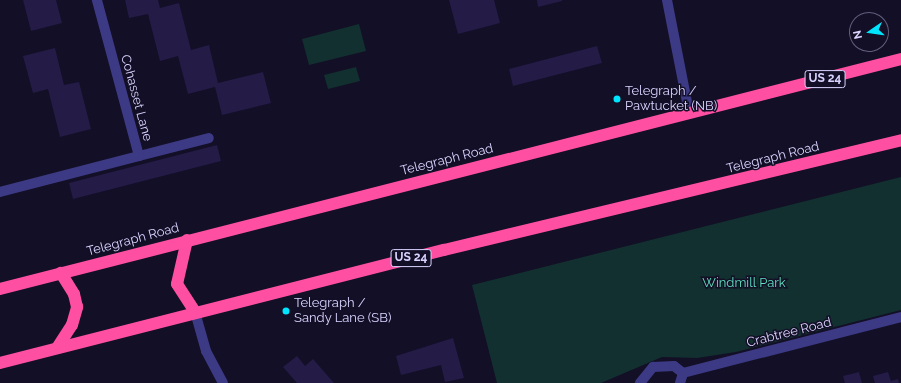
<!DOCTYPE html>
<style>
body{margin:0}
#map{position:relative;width:901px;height:383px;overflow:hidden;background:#130f26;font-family:Raleway,sans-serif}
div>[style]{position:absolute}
.green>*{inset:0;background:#12302f}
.building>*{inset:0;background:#241b47}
.minor>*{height:10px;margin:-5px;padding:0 5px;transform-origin:5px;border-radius:5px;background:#3d3a85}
.highway>*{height:12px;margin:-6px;padding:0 6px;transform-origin:6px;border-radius:6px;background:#ff4fa3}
.dots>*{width:11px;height:11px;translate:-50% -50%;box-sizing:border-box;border:2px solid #130f26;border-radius:50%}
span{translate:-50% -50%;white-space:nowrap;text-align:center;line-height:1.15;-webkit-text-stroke:3px #130f26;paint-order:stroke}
.shield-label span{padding:1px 3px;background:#130f26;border:1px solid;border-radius:3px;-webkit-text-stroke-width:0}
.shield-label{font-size:12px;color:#d9d4ff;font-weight:700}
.poi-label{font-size:13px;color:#d9d4ff}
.left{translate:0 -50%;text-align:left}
.street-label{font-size:13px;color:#d9d4ff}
.park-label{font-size:13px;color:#5fe0c0}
.north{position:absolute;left:849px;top:12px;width:40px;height:40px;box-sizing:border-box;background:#130f26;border:1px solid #625e7d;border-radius:50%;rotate:257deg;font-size:11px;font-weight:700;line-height:16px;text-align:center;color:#d9d4ff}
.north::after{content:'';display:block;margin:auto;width:14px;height:18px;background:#00e5ff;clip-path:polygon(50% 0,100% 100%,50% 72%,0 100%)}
</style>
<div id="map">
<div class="green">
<div style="clip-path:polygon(359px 24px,366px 51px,309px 65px,302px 39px)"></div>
<div style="clip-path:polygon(356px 67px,360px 81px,328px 89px,324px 75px)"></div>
<div style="clip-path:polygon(901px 177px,901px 310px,736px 352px,697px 358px,662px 357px,601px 383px,497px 383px,472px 285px)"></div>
</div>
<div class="building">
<div style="clip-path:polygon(23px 0,56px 0,62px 23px,31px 31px)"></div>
<div style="clip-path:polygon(125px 0,158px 0,160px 8px,179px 3px,191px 50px,209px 45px,218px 83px,263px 72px,271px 103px,222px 115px,215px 87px,188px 94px,178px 56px,160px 61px,148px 14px,129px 18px)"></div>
<div style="clip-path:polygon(449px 0,494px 0,500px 23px,458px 34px)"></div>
<div style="clip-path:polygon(537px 0,562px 0,562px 1px,538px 7px)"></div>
<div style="clip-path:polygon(597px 46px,602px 63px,513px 86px,509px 69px)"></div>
<div style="clip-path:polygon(55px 48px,64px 85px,79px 82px,91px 129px,60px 137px,48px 89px,33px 93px,23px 56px)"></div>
<div style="clip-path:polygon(217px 145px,221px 161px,73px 199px,69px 183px)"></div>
<div style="clip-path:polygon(453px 338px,464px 378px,445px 382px,441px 365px,401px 375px,396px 356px)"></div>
<div style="clip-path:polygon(297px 356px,305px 366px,313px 359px,334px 383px,297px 383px,283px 367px)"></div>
<div style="clip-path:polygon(859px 372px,862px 383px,845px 383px,843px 376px)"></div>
<div style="clip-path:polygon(888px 372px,891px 381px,898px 379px,899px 383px,875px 383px,873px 376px)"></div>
</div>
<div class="minor">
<div style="left:667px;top:0;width:114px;rotate:78.9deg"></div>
<div style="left:139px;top:156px;width:72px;rotate:-14.4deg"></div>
<div style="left:0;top:192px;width:144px;rotate:-14.5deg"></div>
<div style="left:139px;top:156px;width:162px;rotate:-105.1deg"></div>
<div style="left:195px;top:312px;width:41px;rotate:74.2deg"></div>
<div style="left:206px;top:351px;width:36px;rotate:62deg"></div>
<div style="left:683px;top:373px;width:225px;rotate:-14.4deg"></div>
<div style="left:640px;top:383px;width:21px;rotate:-51deg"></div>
<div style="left:653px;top:367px;width:21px;rotate:-3deg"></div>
<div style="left:674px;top:366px;width:11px;rotate:38deg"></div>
<div style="left:680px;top:383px;width:10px;rotate:-73deg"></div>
</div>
<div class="highway">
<div style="left:187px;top:240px;width:45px;rotate:102.8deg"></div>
<div style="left:177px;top:284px;width:33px;rotate:57deg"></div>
<div style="left:0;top:289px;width:930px;rotate:-14.32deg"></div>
<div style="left:57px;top:348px;width:27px;rotate:-57deg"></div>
<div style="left:72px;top:325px;width:19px;rotate:-74deg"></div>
<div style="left:77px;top:307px;width:13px;rotate:-103deg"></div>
<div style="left:74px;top:294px;width:25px;rotate:-122deg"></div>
<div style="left:0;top:363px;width:458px;rotate:-14.3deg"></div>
<div style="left:444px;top:250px;width:470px;rotate:-13.5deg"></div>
</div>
<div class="dots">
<div style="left:617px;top:99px;background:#00e5ff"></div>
<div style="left:286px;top:311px;background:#00e5ff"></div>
</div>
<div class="shield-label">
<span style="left:825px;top:79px">US 24</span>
<span style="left:411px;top:258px">US 24</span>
</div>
<div class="poi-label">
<span class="left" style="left:625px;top:99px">Telegraph /<br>Pawtucket (NB)</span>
<span class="left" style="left:294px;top:311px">Telegraph /<br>Sandy Lane (SB)</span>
</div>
<div class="street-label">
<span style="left:136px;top:98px;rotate:75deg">Cohasset Lane</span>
<span style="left:773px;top:158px;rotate:-14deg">Telegraph Road</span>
<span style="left:447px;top:160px;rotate:-14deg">Telegraph Road</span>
<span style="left:133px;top:240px;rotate:-15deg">Telegraph Road</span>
<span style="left:789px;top:333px;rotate:-14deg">Crabtree Road</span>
</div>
<div class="park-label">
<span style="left:744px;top:283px">Windmill Park</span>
</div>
<div class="north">N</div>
</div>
